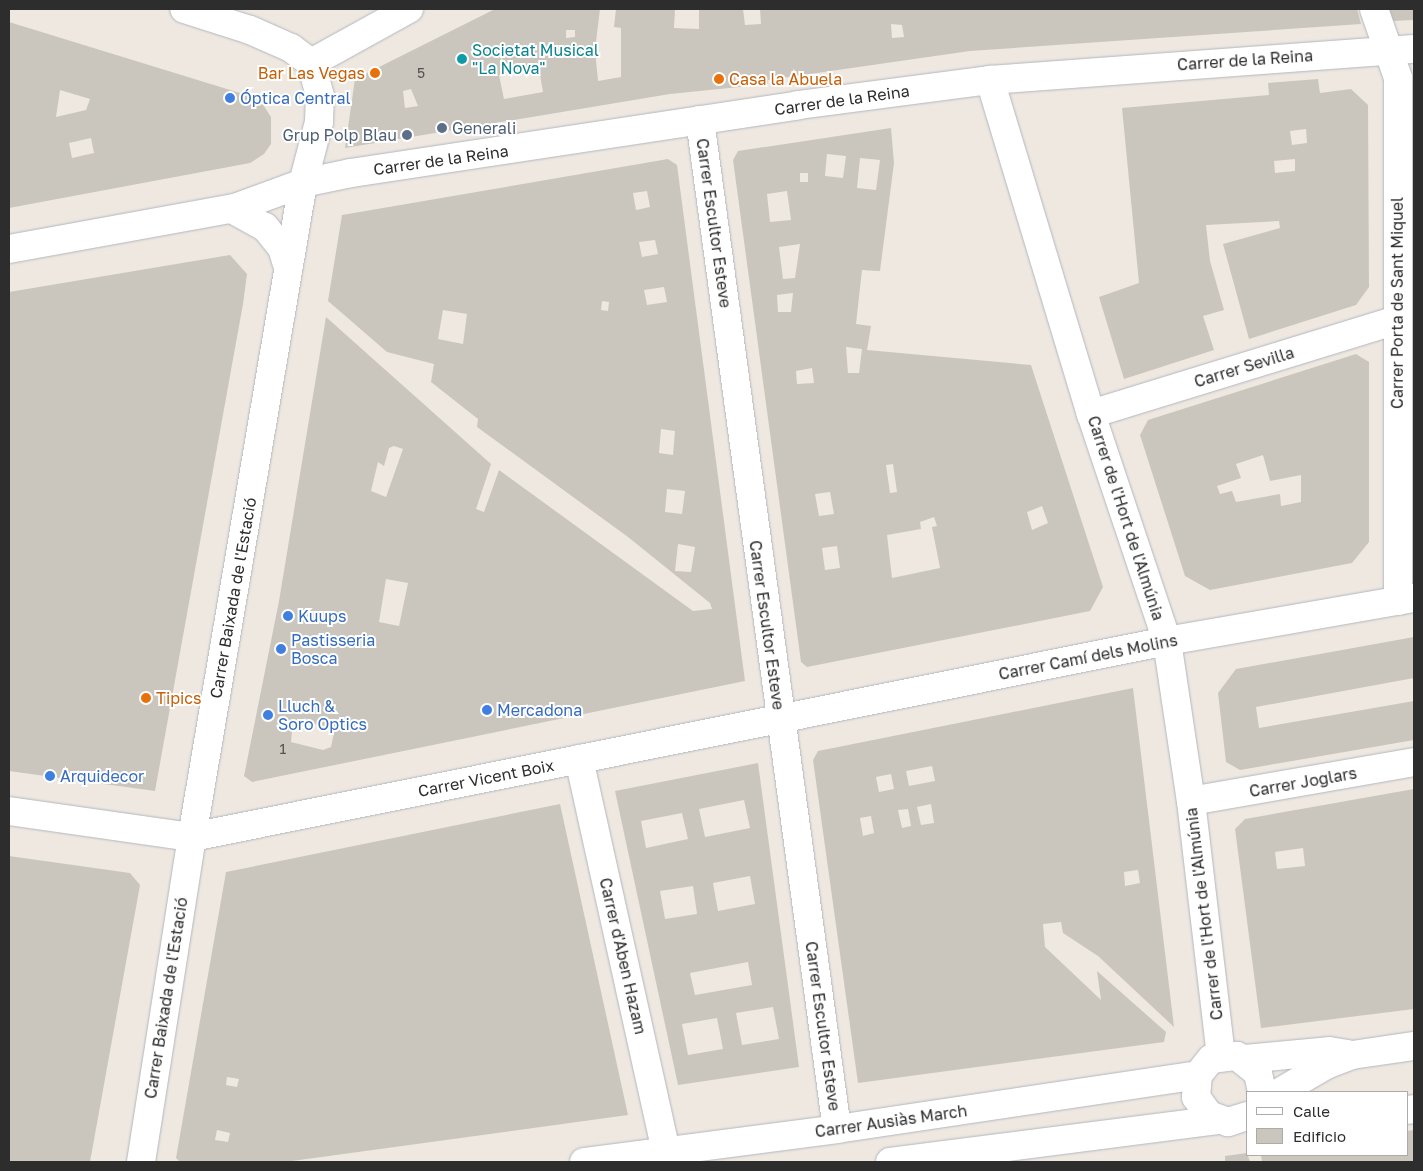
<!DOCTYPE html>
<meta charset="utf-8">
<style>
body{margin:0}
#map{position:relative;width:1423px;height:1171px;overflow:hidden;background:#eee8e0;font-family:"Golos Text",sans-serif}
div>[style]{position:absolute}
.building>*{inset:0;background:#cac6be}
.roads{filter:drop-shadow(0 0 1px #b3b6c0) drop-shadow(0 0 1px #b3b6c0)}
.street>*{height:28px;margin:-14px;padding:0 14px;transform-origin:14px;border-radius:14px;background:#fff}
.secondary>*{height:28px;margin:-14px;padding:0 14px;transform-origin:14px;border-radius:14px;background:#fff}
.dots>*{width:14px;height:14px;translate:-50% -50%;box-sizing:border-box;border:2px solid #fff;border-radius:50%}
span{translate:-50% -50%;white-space:nowrap;text-align:center;line-height:1.15;-webkit-text-stroke:4px #fff;paint-order:stroke}
.number-label{font-size:14px;color:#545351}
.number-label span{-webkit-text-stroke-width:0}
.culture-label{font-size:16px;color:#0d838f}
.left{translate:0 -50%;text-align:left}
.street-label{font-size:16px;color:#2d2d2d}
.food-label{font-size:16px;color:#c56008}
.right{translate:-100% -50%;text-align:right}
.shop-label{font-size:16px;color:#366cbe}
.service-label{font-size:16px;color:#4e5e75}
.frame{position:absolute;inset:0;border:10px solid #2d2d2d;pointer-events:none}
.legend{position:absolute;left:1246px;top:1091px;width:162px;height:65px;box-sizing:border-box;background:#fff;border:1px solid #ababab;margin:0;padding:6px 9px;list-style:none;font-size:15px;color:#2d2d2d}
.legend li{display:flex;align-items:center;gap:10px;height:25px}
.legend b{width:25px;border:1px solid #ababab}
</style>
<div id="map">
<div class="building">
<div style="clip-path:polygon(evenodd,495px 9px,600px 9px,595px 50px,598px 81px,621px 77px,621px 28px,614px 27px,616px 9px,675px 9px,674px 28px,699px 29px,699px 9px,743px 9px,745px 25px,761px 24px,760px 9px,1357px 9px,1361px 24px,970px 51px,768px 80px,768px 84px,670px 94px,345px 148px,355px 79px,495px 9px,891px 24px,902px 25px,904px 37px,892px 38px,891px 24px,495px 9px,566px 30px,575px 30px,575px 37px,566px 38px,566px 30px,495px 9px,538px 63px,543px 92px,504px 99px,499px 75px,538px 63px,495px 9px,411px 89px,418px 106px,405px 108px,403px 91px,411px 89px)"></div>
<div style="clip-path:polygon(1388px 9px,1414px 9px,1414px 20px,1392px 21px)"></div>
<div style="clip-path:polygon(evenodd,9px 22px,253px 97px,262px 103px,271px 117px,271px 144px,264px 154px,250px 163px,9px 208px,9px 22px,60px 90px,90px 99px,86px 110px,56px 117px,60px 90px,9px 22px,91px 138px,94px 153px,72px 158px,69px 143px,91px 138px)"></div>
<div style="clip-path:polygon(evenodd,1318px 79px,1320px 93px,1351px 89px,1368px 105px,1369px 287px,1356px 305px,1249px 339px,1223px 244px,1280px 228px,1279px 221px,1206px 225px,1210px 261px,1224px 310px,1203px 316px,1214px 350px,1124px 379px,1099px 297px,1139px 283px,1122px 108px,1269px 95px,1268px 83px,1318px 79px,1306px 129px,1307px 143px,1292px 145px,1290px 131px,1306px 129px,1318px 79px,1295px 159px,1295px 171px,1275px 173px,1274px 161px,1295px 159px)"></div>
<div style="clip-path:polygon(evenodd,891px 128px,894px 163px,880px 271px,862px 270px,856px 324px,871px 326px,867px 350px,1031px 365px,1103px 587px,1090px 611px,807px 667px,801px 662px,733px 160px,738px 151px,891px 128px,827px 154px,846px 156px,843px 178px,825px 176px,827px 154px,891px 128px,860px 158px,880px 160px,876px 190px,857px 188px,860px 158px,891px 128px,800px 173px,808px 173px,808px 182px,800px 182px,800px 173px,891px 128px,787px 191px,791px 220px,770px 222px,767px 194px,787px 191px,891px 128px,800px 244px,795px 278px,783px 279px,779px 247px,800px 244px,891px 128px,793px 293px,791px 312px,778px 312px,777px 295px,793px 293px,891px 128px,846px 347px,862px 349px,859px 373px,848px 373px,846px 347px,891px 128px,812px 368px,814px 383px,797px 384px,796px 371px,812px 368px,891px 128px,893px 464px,897px 492px,890px 493px,886px 465px,893px 464px,891px 128px,830px 492px,834px 514px,819px 516px,815px 494px,830px 492px,891px 128px,1042px 506px,1048px 523px,1032px 530px,1027px 512px,1042px 506px,891px 128px,934px 517px,937px 526px,932px 527px,940px 568px,892px 578px,887px 535px,921px 529px,920px 522px,934px 517px,891px 128px,837px 546px,840px 568px,825px 570px,822px 548px,837px 546px)"></div>
<div style="clip-path:polygon(evenodd,668px 159px,677px 165px,745px 681px,252px 782px,244px 776px,279px 601px,326px 317px,491px 464px,476px 509px,484px 512px,499px 470px,693px 611px,712px 609px,710px 603px,628px 537px,477px 427px,478px 419px,431px 382px,434px 364px,387px 352px,328px 301px,342px 215px,668px 159px,647px 191px,650px 207px,636px 210px,633px 193px,647px 191px,668px 159px,655px 240px,658px 254px,642px 257px,639px 242px,655px 240px,668px 159px,664px 287px,667px 302px,647px 305px,644px 290px,664px 287px,668px 159px,602px 301px,609px 302px,608px 311px,601px 310px,602px 301px,668px 159px,443px 310px,467px 314px,463px 344px,438px 339px,443px 310px,668px 159px,661px 429px,675px 431px,673px 455px,659px 453px,661px 429px,668px 159px,394px 446px,403px 449px,386px 497px,371px 491px,378px 462px,384px 466px,389px 448px,394px 446px,668px 159px,667px 489px,685px 491px,682px 514px,665px 512px,667px 489px,668px 159px,678px 544px,695px 547px,691px 572px,675px 571px,678px 544px,668px 159px,386px 579px,408px 583px,399px 626px,379px 622px,386px 579px,668px 159px,293px 720px,335px 728px,331px 747px,323px 750px,291px 742px,293px 720px)"></div>
<div style="clip-path:polygon(230px 255px,247px 274px,243px 304px,155px 791px,9px 771px,9px 292px)"></div>
<div style="clip-path:polygon(evenodd,1356px 354px,1369px 362px,1369px 542px,1352px 563px,1210px 590px,1185px 576px,1140px 435px,1148px 420px,1356px 354px,1263px 455px,1270px 481px,1301px 475px,1301px 502px,1281px 506px,1280px 494px,1236px 502px,1232px 491px,1220px 494px,1217px 486px,1241px 478px,1236px 464px,1263px 455px)"></div>
<div style="clip-path:polygon(1414px 637px,1414px 678px,1256px 707px,1259px 728px,1414px 701px,1414px 740px,1240px 770px,1226px 762px,1218px 693px,1236px 669px)"></div>
<div style="clip-path:polygon(evenodd,1133px 688px,1174px 1027px,1098px 956px,1063px 933px,1061px 922px,1043px 924px,1045px 947px,1101px 1000px,1097px 971px,1166px 1032px,1164px 1042px,858px 1083px,813px 760px,818px 751px,1133px 688px,932px 766px,935px 781px,909px 786px,906px 771px,932px 766px,1133px 688px,891px 774px,894px 789px,879px 792px,876px 777px,891px 774px,1133px 688px,931px 804px,934px 823px,921px 825px,917px 807px,931px 804px,1133px 688px,908px 809px,911px 826px,902px 828px,898px 810px,908px 809px,1133px 688px,871px 816px,874px 833px,863px 836px,860px 818px,871px 816px,1133px 688px,1138px 870px,1140px 883px,1125px 886px,1124px 872px,1138px 870px)"></div>
<div style="clip-path:polygon(evenodd,758px 763px,799px 1067px,678px 1085px,615px 791px,758px 763px,744px 800px,750px 828px,705px 837px,699px 809px,744px 800px,758px 763px,682px 813px,688px 839px,646px 848px,641px 821px,682px 813px,758px 763px,750px 876px,755px 904px,718px 911px,713px 883px,750px 876px,758px 763px,693px 886px,697px 914px,665px 919px,660px 891px,693px 886px,758px 763px,748px 962px,752px 985px,695px 995px,690px 973px,748px 962px,758px 763px,773px 1007px,779px 1039px,742px 1045px,736px 1013px,773px 1007px,758px 763px,717px 1018px,723px 1049px,688px 1055px,682px 1024px,717px 1018px)"></div>
<div style="clip-path:polygon(evenodd,1414px 789px,1414px 1009px,1261px 1028px,1235px 829px,1245px 819px,1414px 789px,1303px 848px,1305px 866px,1277px 869px,1275px 852px,1303px 848px)"></div>
<div style="clip-path:polygon(evenodd,560px 804px,628px 1115px,285px 1162px,180px 1162px,176px 1158px,226px 872px,560px 804px,227px 1077px,239px 1079px,237px 1087px,226px 1085px,227px 1077px,560px 804px,217px 1130px,230px 1133px,228px 1142px,215px 1140px,217px 1130px)"></div>
<div style="clip-path:polygon(9px 856px,130px 873px,140px 885px,90px 1162px,9px 1162px)"></div>
<div style="clip-path:polygon(1414px 1130px,1414px 1162px,1262px 1162px,1261px 1155px,1407px 1155px,1407px 1131px)"></div>
<div style="clip-path:polygon(1247px 1153px,1250px 1162px,1225px 1162px,1225px 1156px)"></div>
</div>
<div class="roads">
<div class="street">
<div style="left:1374px;top:9px;width:73px;rotate:70.8deg"></div>
<div style="left:1398px;top:78px;width:523px;rotate:90deg"></div>
<div style="left:311px;top:63px;width:112px;rotate:-28.9deg"></div>
<div style="left:990px;top:80px;width:349px;rotate:73.2deg"></div>
<div style="left:1091px;top:414px;width:239px;rotate:71.5deg"></div>
<div style="left:1167px;top:641px;width:162px;rotate:81.5deg"></div>
<div style="left:1191px;top:801px;width:257px;rotate:83.3deg"></div>
<div style="left:700px;top:120px;width:1018px;rotate:82.27deg"></div>
<div style="left:1091px;top:414px;width:320px;rotate:-17.1deg"></div>
<div style="left:579px;top:759px;width:403px;rotate:77.5deg"></div>
<div style="left:1191px;top:801px;width:226px;rotate:-9.9deg"></div>
<div style="left:1245px;top:1059px;width:84px;rotate:-5.4deg"></div>
<div style="left:1329px;top:1051px;width:19px;rotate:9deg"></div>
<div style="left:1280px;top:1092px;width:53px;rotate:-30.4deg"></div>
<div style="left:1326px;top:1065px;width:28px;rotate:-21deg"></div>
<div style="left:1352px;top:1055px;width:63px;rotate:-8.3deg"></div>
<div style="left:1407px;top:1110px;width:7px;rotate:-8deg"></div>
<div style="left:1247px;top:1116px;width:20px;rotate:162deg"></div>
<div style="left:1228px;top:1122px;width:20px;rotate:-160deg"></div>
<div style="left:1209px;top:1115px;width:22px;rotate:-126deg"></div>
<div style="left:1196px;top:1097px;width:22px;rotate:-85deg"></div>
<div style="left:1198px;top:1075px;width:21px;rotate:-51deg"></div>
<div style="left:1211px;top:1059px;width:26px;rotate:-7deg"></div>
<div style="left:1237px;top:1056px;width:27px;rotate:39deg"></div>
<div style="left:1258px;top:1073px;width:19px;rotate:78deg"></div>
<div style="left:584px;top:1162px;width:255px;rotate:-7.4deg"></div>
<div style="left:837px;top:1129px;width:365px;rotate:-8.5deg"></div>
<div style="left:890px;top:1162px;width:332px;rotate:-7.3deg"></div>
</div>
<div class="secondary">
<div style="left:232px;top:209px;width:38px;rotate:29deg"></div>
<div style="left:265px;top:227px;width:27px;rotate:51deg"></div>
<div style="left:282px;top:248px;width:21px;rotate:73deg"></div>
<div style="left:9px;top:249px;width:230px;rotate:-10.3deg"></div>
<div style="left:235px;top:208px;width:72px;rotate:-20.2deg"></div>
<div style="left:303px;top:183px;width:49px;rotate:-11.8deg"></div>
<div style="left:351px;top:173px;width:452px;rotate:-8.6deg"></div>
<div style="left:798px;top:105px;width:194px;rotate:-7.4deg"></div>
<div style="left:990px;top:80px;width:425px;rotate:-4.2deg"></div>
<div style="left:9px;top:811px;width:185px;rotate:8.1deg"></div>
<div style="left:192px;top:837px;width:995px;rotate:-11.37deg"></div>
<div style="left:1167px;top:641px;width:251px;rotate:-9.9deg"></div>
<div style="left:141px;top:1162px;width:329px;rotate:-81.1deg"></div>
<div style="left:192px;top:837px;width:663px;rotate:-80.37deg"></div>
<div style="left:303px;top:183px;width:63px;rotate:-75.3deg"></div>
<div style="left:319px;top:122px;width:26px;rotate:-88deg"></div>
<div style="left:320px;top:96px;width:34px;rotate:-105deg"></div>
<div style="left:311px;top:63px;width:25px;rotate:-143deg"></div>
<div style="left:291px;top:48px;width:45px;rotate:-156.3deg"></div>
<div style="left:250px;top:30px;width:69px;rotate:-162.3deg"></div>
</div>
</div>
<div class="dots">
<div style="left:462px;top:59px;background:#0f9aa8"></div>
<div style="left:375px;top:73px;background:#e8710a"></div>
<div style="left:719px;top:79px;background:#e8710a"></div>
<div style="left:230px;top:98px;background:#3f7fe0"></div>
<div style="left:442px;top:128px;background:#5c6f8a"></div>
<div style="left:407px;top:135px;background:#5c6f8a"></div>
<div style="left:288px;top:616px;background:#3f7fe0"></div>
<div style="left:281px;top:649px;background:#3f7fe0"></div>
<div style="left:146px;top:698px;background:#e8710a"></div>
<div style="left:487px;top:710px;background:#3f7fe0"></div>
<div style="left:268px;top:715px;background:#3f7fe0"></div>
<div style="left:50px;top:776px;background:#3f7fe0"></div>
</div>
<div class="number-label">
<span style="left:421px;top:73px">5</span>
<span style="left:283px;top:749px">1</span>
</div>
<div class="culture-label">
<span class="left" style="left:472px;top:59px">Societat Musical<br>"La Nova"</span>
</div>
<div class="street-label">
<span style="left:1245px;top:60px;rotate:-4deg">Carrer de la Reina</span>
<span style="left:842px;top:100px;rotate:-8deg">Carrer de la Reina</span>
<span style="left:441px;top:160px;rotate:-8deg">Carrer de la Reina</span>
<span style="left:714px;top:223px;rotate:82deg">Carrer Escultor Esteve</span>
<span style="left:1397px;top:303px;rotate:-90deg">Carrer Porta de Sant Miquel</span>
<span style="left:1244px;top:367px;rotate:-17deg">Carrer Sevilla</span>
<span style="left:1126px;top:518px;rotate:72deg">Carrer de l'Hort de l'Almúnia</span>
<span style="left:233px;top:598px;rotate:-80deg">Carrer Baixada de l'Estació</span>
<span style="left:767px;top:625px;rotate:82deg">Carrer Escultor Esteve</span>
<span style="left:1088px;top:657px;rotate:-11deg">Carrer Camí dels Molins</span>
<span style="left:486px;top:778px;rotate:-11deg">Carrer Vicent Boix</span>
<span style="left:1303px;top:782px;rotate:-10deg">Carrer Joglars</span>
<span style="left:1204px;top:914px;rotate:-97deg">Carrer de l'Hort de l'Almúnia</span>
<span style="left:623px;top:956px;rotate:77deg">Carrer d'Aben Hazam</span>
<span style="left:166px;top:998px;rotate:-81deg">Carrer Baixada de l'Estació</span>
<span style="left:823px;top:1026px;rotate:82deg">Carrer Escultor Esteve</span>
<span style="left:891px;top:1121px;rotate:-8deg">Carrer Ausiàs March</span>
</div>
<div class="food-label">
<span class="right" style="left:365px;top:73px">Bar Las Vegas</span>
<span class="left" style="left:729px;top:79px">Casa la Abuela</span>
<span class="left" style="left:156px;top:698px">Tipics</span>
</div>
<div class="shop-label">
<span class="left" style="left:240px;top:98px">Óptica Central</span>
<span class="left" style="left:298px;top:616px">Kuups</span>
<span class="left" style="left:291px;top:649px">Pastisseria<br>Bosca</span>
<span class="left" style="left:278px;top:715px">Lluch &amp;<br>Soro Optics</span>
<span class="left" style="left:497px;top:710px">Mercadona</span>
<span class="left" style="left:60px;top:776px">Arquidecor</span>
</div>
<div class="service-label">
<span class="left" style="left:452px;top:128px">Generali</span>
<span class="right" style="left:397px;top:135px">Grup Polp Blau</span>
</div>
<div class="frame"></div>
<ul class="legend">
<li><b style="height:6px;background:#fff"></b>Calle</li>
<li><b style="height:14px;background:#cac6be"></b>Edificio</li>
</ul>
</div>
